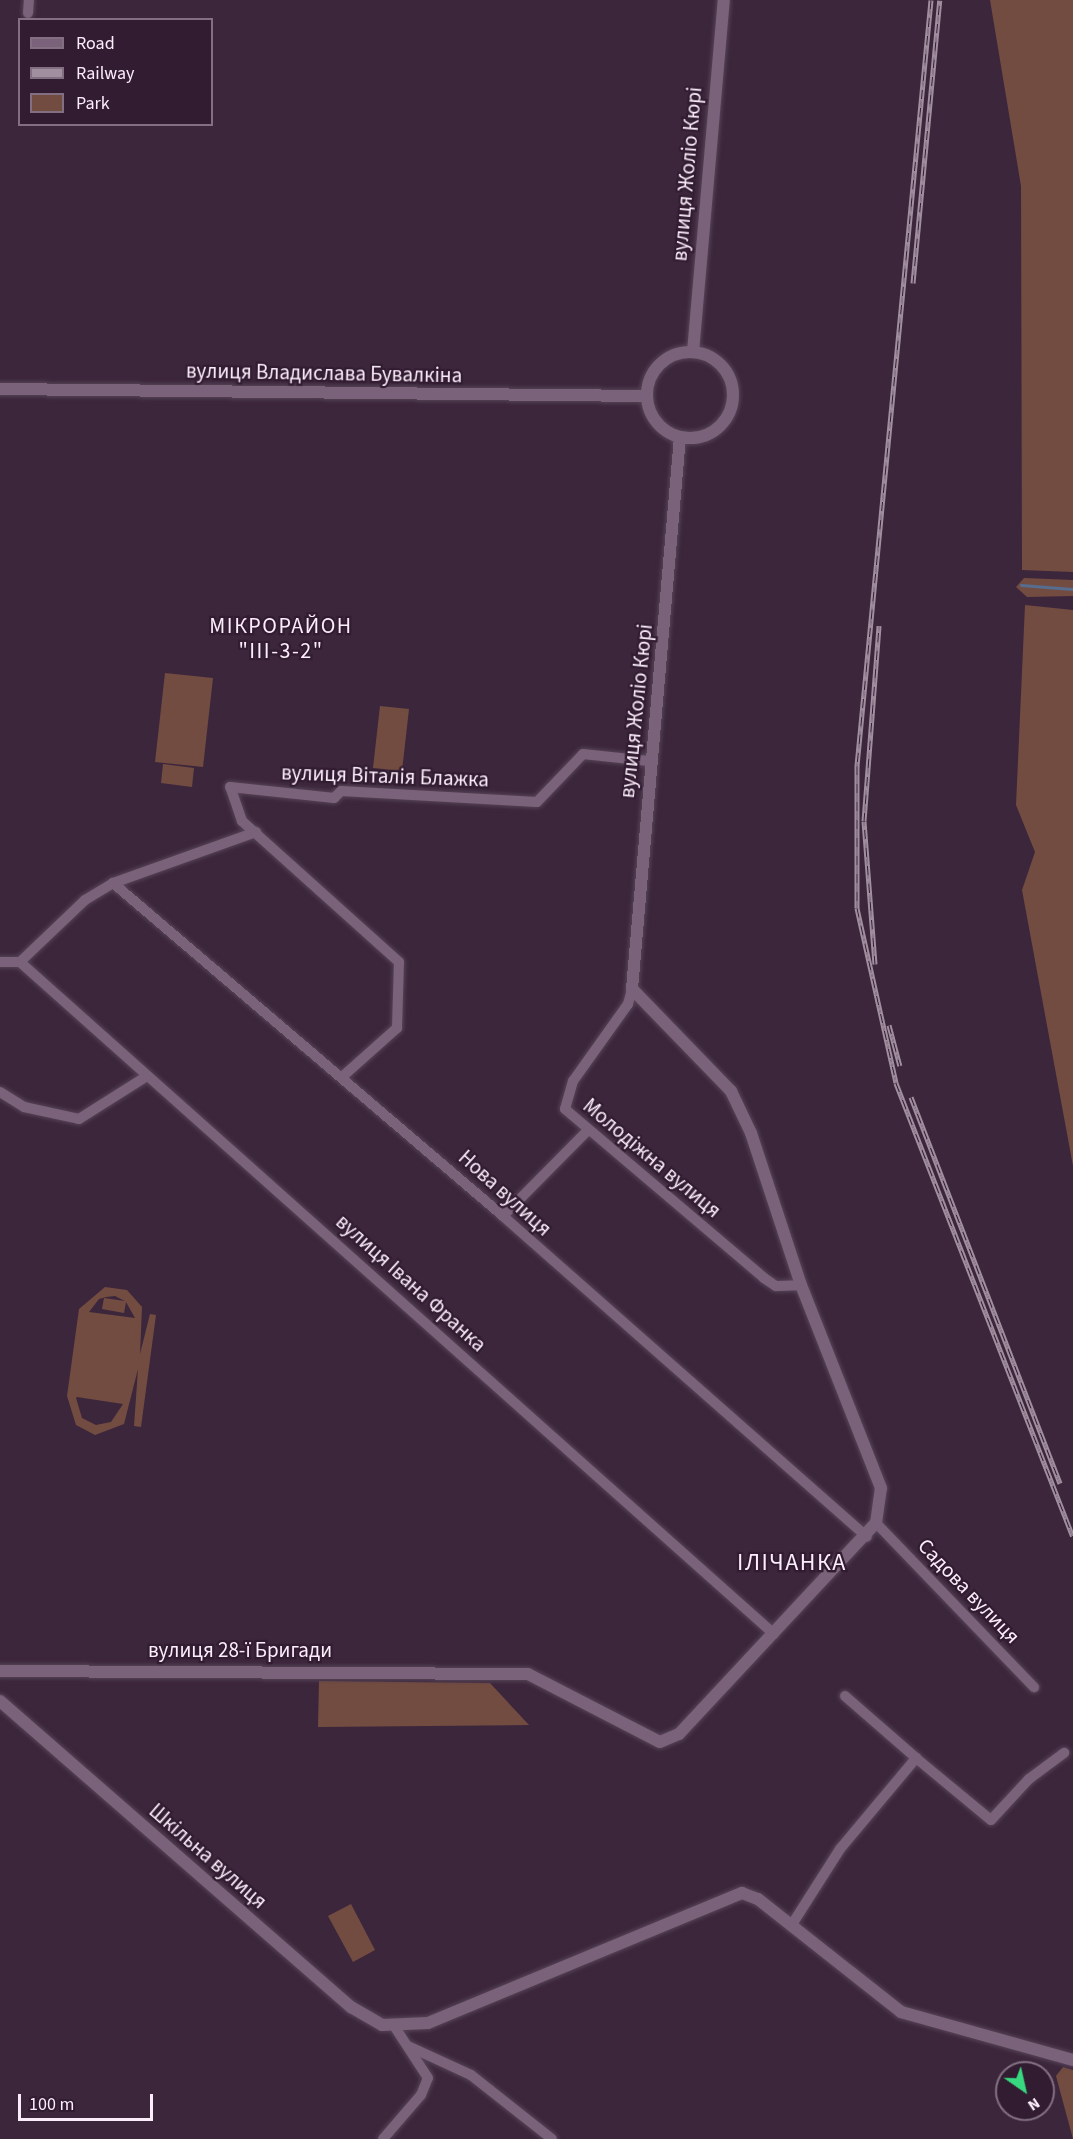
<!DOCTYPE html>
<meta charset="utf-8">
<style>
body{margin:0}
#map{position:relative;width:1073px;height:2139px;overflow:hidden;background:#3c263c;font-family:"Source Sans 3",sans-serif}
div>[style]{position:absolute}
.green>*{inset:0;background:#734c41}
.stream>*{height:3px;margin:-1.5px;padding:0 1.5px;transform-origin:1.5px;border-radius:1.5px;background:#566d8f}
.roads{filter:drop-shadow(0 0 2px #564456) drop-shadow(0 0 2px #564456)}
.minor>*{height:10px;margin:-5px;padding:0 5px;transform-origin:5px;border-radius:5px;background:#7b627b}
.tertiary>*{height:12px;margin:-6px;padding:0 6px;transform-origin:6px;border-radius:6px;background:#7b627b}
.tertiary>.ring{margin:-6px;padding:0;box-sizing:content-box;background:none;border:12px solid #7b627b;border-radius:50%}
.rail>*{height:5px;margin-top:-2.5px;transform-origin:0;background:repeating-linear-gradient(90deg,#311c31 0 9px,#a18fa0 0 18px);box-sizing:border-box;border-block:2px solid #a18fa0}
span{translate:-50% -50%;white-space:nowrap;text-align:center;line-height:1.15;-webkit-text-stroke:4.5px #311c31;paint-order:stroke}
.street-label{font-size:21px;color:#fcedfb}
.neighbourhood-label{font-size:22px;color:#fcedfb;letter-spacing:1.5px}
.quarter-label{font-size:24px;color:#fcedfb;letter-spacing:1.5px}
.legend{position:absolute;left:18px;top:18px;width:195px;height:108px;box-sizing:border-box;background:#311c31;border:2px solid #827082;margin:0;padding:8px 10px;list-style:none;font-size:18px;color:#fcedfb}
.legend li{display:flex;align-items:center;gap:12px;height:30px}
.legend b{width:30px;border:2px solid #827082}
.north{position:absolute;left:995px;top:2061px;width:60px;height:60px;box-sizing:border-box;background:#311c31;border:2px solid #827082;border-radius:50%;rotate:146deg;font-size:16px;font-weight:700;line-height:24px;text-align:center;color:#fcedfb}
.north::after{content:'';display:block;margin:auto;width:21px;height:27px;background:#38d880;clip-path:polygon(50% 0,100% 100%,50% 72%,0 100%)}
.scale{position:absolute;left:18px;top:2094px;width:135px;height:27px;box-sizing:border-box;border:3px solid #fcedfb;border-top:0;padding-left:8px;font-size:18px;line-height:21px;white-space:nowrap;color:#fcedfb;-webkit-text-stroke:4px #311c31;paint-order:stroke}
</style>
<div id="map">
<div class="green">
<div style="clip-path:polygon(990px 0,1073px 0,1073px 572px,1022px 570px,1021px 186px)"></div>
<div style="clip-path:polygon(1024px 578px,1073px 580px,1073px 596px,1027px 597px,1016px 587px)"></div>
<div style="clip-path:polygon(1025px 605px,1073px 610px,1073px 1166px,1022px 890px,1035px 852px,1016px 805px)"></div>
<div style="clip-path:polygon(165px 673px,213px 678px,203px 767px,155px 762px)"></div>
<div style="clip-path:polygon(380px 706px,409px 709px,402px 771px,373px 768px)"></div>
<div style="clip-path:polygon(163px 764px,194px 768px,192px 787px,161px 783px)"></div>
<div style="clip-path:polygon(evenodd,105px 1287px,127px 1290px,142px 1307px,140px 1354px,150px 1314px,156px 1315px,141px 1427px,134px 1426px,138px 1369px,124px 1424px,95px 1435px,76px 1425px,67px 1396px,79px 1309px,105px 1287px,115px 1296px,125px 1301px,104px 1298px,102px 1309px,124px 1313px,126px 1302px,135px 1318px,89px 1312px,99px 1299px,106px 1297px,115px 1296px,105px 1287px,76px 1398px,77px 1397px,123px 1404px,111px 1422px,96px 1425px,82px 1418px,76px 1398px)"></div>
<div style="clip-path:polygon(319px 1681px,490px 1683px,529px 1725px,318px 1727px)"></div>
<div style="clip-path:polygon(351px 1904px,375px 1950px,353px 1962px,328px 1916px)"></div>
<div style="clip-path:polygon(1063px 2067px,1073px 2070px,1073px 2139px,1056px 2076px)"></div>
</div>
<div class="stream">
<div style="left:1021px;top:585px;width:52px;rotate:4.4deg"></div>
</div>
<div class="roads">
<div class="minor">
<div style="left:28px;top:13px;width:13px;rotate:-86deg"></div>
<div style="left:113px;top:883px;width:513px;rotate:40.49deg"></div>
<div style="left:503px;top:1216px;width:485px;rotate:41.4deg"></div>
<div style="left:0;top:962px;width:20px"></div>
<div style="left:20px;top:962px;width:90px;rotate:-43.6deg"></div>
<div style="left:85px;top:900px;width:33px;rotate:-31deg"></div>
<div style="left:113px;top:883px;width:152px;rotate:-19.6deg"></div>
<div style="left:20px;top:962px;width:1010px;rotate:41.71deg"></div>
<div style="left:632px;top:989px;width:16px;rotate:105deg"></div>
<div style="left:628px;top:1004px;width:95px;rotate:125.5deg"></div>
<div style="left:573px;top:1081px;width:29px;rotate:106deg"></div>
<div style="left:565px;top:1109px;width:261px;rotate:40.3deg"></div>
<div style="left:764px;top:1278px;width:14px;rotate:34deg"></div>
<div style="left:776px;top:1286px;width:25px;rotate:-2deg"></div>
<div style="left:342px;top:1077px;width:74px;rotate:-41.7deg"></div>
<div style="left:397px;top:1028px;width:66px;rotate:-88.3deg"></div>
<div style="left:399px;top:962px;width:211px;rotate:-138.1deg"></div>
<div style="left:242px;top:821px;width:36px;rotate:-109deg"></div>
<div style="left:230px;top:787px;width:105px;rotate:6deg"></div>
<div style="left:334px;top:798px;width:10px;rotate:-45deg"></div>
<div style="left:341px;top:791px;width:196px;rotate:3.2deg"></div>
<div style="left:537px;top:802px;width:66px;rotate:-46.2deg"></div>
<div style="left:583px;top:754px;width:66px;rotate:6.1deg"></div>
<div style="left:0;top:1092px;width:28px;rotate:32deg"></div>
<div style="left:24px;top:1107px;width:56px;rotate:12.3deg"></div>
<div style="left:79px;top:1119px;width:80px;rotate:-32.3deg"></div>
<div style="left:503px;top:1216px;width:121px;rotate:-45.3deg"></div>
<div style="left:876px;top:1523px;width:228px;rotate:46.1deg"></div>
<div style="left:845px;top:1696px;width:94px;rotate:41.1deg"></div>
<div style="left:791px;top:1926px;width:91px;rotate:-57.5deg"></div>
<div style="left:840px;top:1849px;width:119px;rotate:-50.1deg"></div>
<div style="left:916px;top:1758px;width:97px;rotate:39.6deg"></div>
<div style="left:991px;top:1820px;width:56px;rotate:-47.2deg"></div>
<div style="left:1029px;top:1779px;width:44px;rotate:-36.6deg"></div>
<div style="left:408px;top:2046px;width:69px;rotate:24.7deg"></div>
<div style="left:471px;top:2075px;width:103px;rotate:38.3deg"></div>
<div style="left:383px;top:2139px;width:58px;rotate:-49.2deg"></div>
<div style="left:421px;top:2095px;width:18px;rotate:-68deg"></div>
<div style="left:428px;top:2078px;width:59px;rotate:-123.1deg"></div>
</div>
<div class="tertiary">
<div style="left:693px;top:352px;width:353px;rotate:-85deg"></div>
<div class="ring" style="left:647px;top:352px;width:74px;height:74px"></div>
<div style="left:0;top:389px;width:647px;rotate:0.62deg"></div>
<div style="left:0;top:1671px;width:528px;rotate:0.33deg"></div>
<div style="left:528px;top:1674px;width:148px;rotate:27.3deg"></div>
<div style="left:660px;top:1742px;width:21px;rotate:-23deg"></div>
<div style="left:679px;top:1734px;width:289px;rotate:-47deg"></div>
<div style="left:876px;top:1523px;width:35px;rotate:-82deg"></div>
<div style="left:881px;top:1488px;width:218px;rotate:-111.5deg"></div>
<div style="left:801px;top:1285px;width:160px;rotate:-108.2deg"></div>
<div style="left:751px;top:1133px;width:47px;rotate:-115.5deg"></div>
<div style="left:731px;top:1091px;width:142px;rotate:-134.1deg"></div>
<div style="left:632px;top:989px;width:554px;rotate:-85.03deg"></div>
<div style="left:0;top:1701px;width:466px;rotate:41.1deg"></div>
<div style="left:351px;top:2007px;width:36px;rotate:30deg"></div>
<div style="left:382px;top:2025px;width:46px;rotate:-2.5deg"></div>
<div style="left:428px;top:2023px;width:340px;rotate:-22.5deg"></div>
<div style="left:742px;top:1893px;width:17px;rotate:21deg"></div>
<div style="left:758px;top:1899px;width:182px;rotate:38.3deg"></div>
<div style="left:901px;top:2012px;width:179px;rotate:15.6deg"></div>
</div>
</div>
<div class="rail">
<div style="left:931px;top:0;width:770px;rotate:95.52deg"></div>
<div style="left:857px;top:766px;width:142px;rotate:90deg"></div>
<div style="left:857px;top:908px;width:179px;rotate:77.4deg"></div>
<div style="left:896px;top:1083px;width:486px;rotate:68.7deg"></div>
<div style="left:913px;top:283px;width:284px;rotate:-84.6deg"></div>
<div style="left:875px;top:964px;width:143px;rotate:-94.4deg"></div>
<div style="left:864px;top:821px;width:196px;rotate:-85.6deg"></div>
<div style="left:889px;top:1025px;width:42px;rotate:75deg"></div>
<div style="left:911px;top:1097px;width:414px;rotate:68.9deg"></div>
</div>
<div class="street-label">
<span style="left:687px;top:174px;rotate:-85deg">вулиця Жоліо Кюрі</span>
<span style="left:324px;top:373px;rotate:1deg">вулиця Владислава Бувалкіна</span>
<span style="left:636px;top:711px;rotate:-84deg">вулиця Жоліо Кюрі</span>
<span style="left:385px;top:776px;rotate:2deg">вулиця Віталія Блажка</span>
<span style="left:652px;top:1158px;rotate:40deg">Молодіжна вулиця</span>
<span style="left:505px;top:1193px;rotate:42deg">Нова вулиця</span>
<span style="left:411px;top:1283px;rotate:42deg">вулиця Івана Франка</span>
<span style="left:969px;top:1591px;rotate:46deg">Садова вулиця</span>
<span style="left:240px;top:1650px">вулиця 28-ї Бригади</span>
<span style="left:208px;top:1856px;rotate:41deg">Шкільна вулиця</span>
</div>
<div class="neighbourhood-label">
<span style="left:281px;top:639px">МІКРОРАЙОН<br>"ІІІ-3-2"</span>
</div>
<div class="quarter-label">
<span style="left:792px;top:1563px">ІЛІЧАНКА</span>
</div>
<ul class="legend">
<li><b style="height:8px;background:#7b627b"></b>Road</li>
<li><b style="height:8px;background:#a18fa0"></b>Railway</li>
<li><b style="height:16px;background:#734c41"></b>Park</li>
</ul>
<div class="north">N</div>
<div class="scale">100 m</div>
</div>
